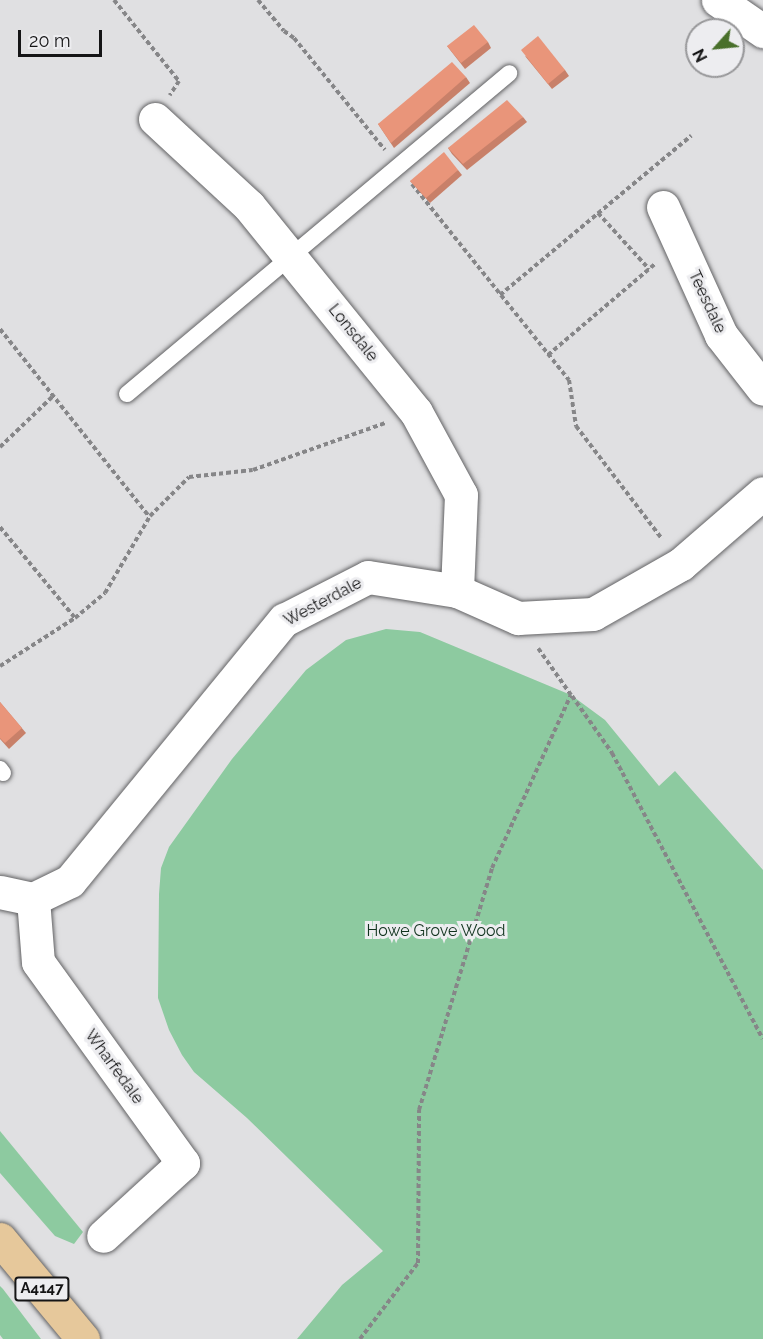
<!DOCTYPE html>
<style>
body{margin:0}
#map{position:relative;width:763px;height:1339px;overflow:hidden;background:#e0e0e2;font-family:Raleway,sans-serif}
div>[style]{position:absolute}
.green>*{inset:0;background:#8dcaa0}
.path>*{height:4px;margin-top:-2px;transform-origin:0;background:repeating-linear-gradient(90deg,#868688 0 4.5px,transparent 0 7.5px)}
.roads{filter:drop-shadow(0 0 2px #636365) drop-shadow(0 0 2px #636365)}
.service>*{height:16px;margin:-8px;padding:0 8px;transform-origin:8px;border-radius:8px;background:#fff}
.minor>*{height:33px;margin:-16.5px;padding:0 16.5px;transform-origin:16.5px;border-radius:16.5px;background:#fff}
.tertiary>*{height:33px;margin:-16.5px;padding:0 16.5px;transform-origin:16.5px;border-radius:16.5px;background:#fff}
.primary>*{height:33px;margin:-16.5px;padding:0 16.5px;transform-origin:16.5px;border-radius:16.5px;background:#e6c89b}
.wall>*{inset:0;background:#c88069}
.building>*{inset:0;background:#e9957a}
span{translate:-50% -50%;white-space:nowrap;text-align:center;line-height:1.15;-webkit-text-stroke:6px #ededf0;paint-order:stroke}
.shield-label span{padding:2px 4px;background:#ededf0;border:2px solid;border-radius:4px;-webkit-text-stroke-width:0}
.shield-label{font-size:15px;color:#151516;font-weight:700}
.street-label{font-size:16px;color:#151516}
.park-label{font-size:16px;color:#11331e}
.north{position:absolute;left:685px;top:18px;width:60px;height:60px;box-sizing:border-box;background:#ededf0;border:2px solid #979799;border-radius:50%;rotate:243deg;font-size:16px;font-weight:700;line-height:24px;text-align:center;color:#151516}
.north::after{content:'';display:block;margin:auto;width:21px;height:27px;background:#49702b;clip-path:polygon(50% 0,100% 100%,50% 72%,0 100%)}
.scale{position:absolute;left:18px;top:30px;width:84px;height:27px;box-sizing:border-box;border:3px solid #151516;border-top:0;padding-left:8px;font-size:18px;line-height:21px;white-space:nowrap;color:#151516;-webkit-text-stroke:4px #ededf0;paint-order:stroke}
</style>
<div id="map">
<div class="green">
<div style="clip-path:polygon(386px 629px,420px 632px,571px 695px,605px 720px,659px 786px,675px 771px,763px 870px,763px 1339px,297px 1339px,342px 1285px,383px 1251px,247px 1118px,194px 1072px,182px 1055px,169px 1030px,158px 998px,159px 894px,161px 868px,169px 847px,232px 759px,306px 670px,346px 640px)"></div>
<div style="clip-path:polygon(0 1131px,83px 1232px,74px 1244px,55px 1236px,0 1173px)"></div>
<div style="clip-path:polygon(0 1286px,3px 1289px,41px 1339px,3px 1339px,0 1335px)"></div>
</div>
<div class="path">
<div style="left:114px;top:0;width:104px;rotate:51.3deg"></div>
<div style="left:179px;top:81px;width:17px;rotate:123deg"></div>
<div style="left:258px;top:0;width:40px;rotate:50deg"></div>
<div style="left:284px;top:31px;width:12px;rotate:35deg"></div>
<div style="left:294px;top:38px;width:144px;rotate:50.9deg"></div>
<div style="left:412px;top:184px;width:251px;rotate:51.3deg"></div>
<div style="left:569px;top:380px;width:47px;rotate:81.3deg"></div>
<div style="left:576px;top:426px;width:142px;rotate:52.7deg"></div>
<div style="left:598px;top:213px;width:76px;rotate:47.7deg"></div>
<div style="left:500px;top:295px;width:249px;rotate:-39.8deg"></div>
<div style="left:0;top:329px;width:239px;rotate:51.5deg"></div>
<div style="left:548px;top:355px;width:140px;rotate:-40.4deg"></div>
<div style="left:0;top:447px;width:74px;rotate:-43.9deg"></div>
<div style="left:0;top:527px;width:118px;rotate:50.5deg"></div>
<div style="left:0;top:666px;width:89px;rotate:-32.6deg"></div>
<div style="left:75px;top:618px;width:39px;rotate:-40deg"></div>
<div style="left:105px;top:593px;width:89px;rotate:-59.7deg"></div>
<div style="left:150px;top:516px;width:55px;rotate:-45deg"></div>
<div style="left:189px;top:477px;width:64px;rotate:-6.2deg"></div>
<div style="left:253px;top:470px;width:140px;rotate:-19.6deg"></div>
<div style="left:572px;top:696px;width:70px;rotate:54.9deg"></div>
<div style="left:612px;top:753px;width:323px;rotate:62.2deg"></div>
<div style="left:360px;top:1339px;width:96px;rotate:-52.7deg"></div>
<div style="left:418px;top:1263px;width:153px;rotate:-89.6deg"></div>
<div style="left:419px;top:1110px;width:253px;rotate:-73.2deg"></div>
<div style="left:492px;top:868px;width:190px;rotate:-65.5deg"></div>
<div style="left:571px;top:695px;width:57px;rotate:-125.1deg"></div>
</div>
<div class="roads">
<div class="service">
<div style="left:127px;top:394px;width:499px;rotate:-40deg"></div>
<div style="left:0;top:769px;width:5px;rotate:53deg"></div>
</div>
<div class="minor">
<div style="left:155px;top:119px;width:128px;rotate:42.8deg"></div>
<div style="left:249px;top:206px;width:265px;rotate:51deg"></div>
<div style="left:416px;top:412px;width:94px;rotate:61.5deg"></div>
<div style="left:461px;top:495px;width:96px;rotate:92.4deg"></div>
<div style="left:663px;top:207px;width:141px;rotate:65.6deg"></div>
<div style="left:721px;top:335px;width:68px;rotate:52.1deg"></div>
<div style="left:0;top:892px;width:34px;rotate:12deg"></div>
<div style="left:33px;top:899px;width:63px;rotate:85.5deg"></div>
<div style="left:38px;top:962px;width:248px;rotate:54.2deg"></div>
<div style="left:183px;top:1163px;width:108px;rotate:137.6deg"></div>
<div style="left:33px;top:899px;width:41px;rotate:-25.9deg"></div>
<div style="left:70px;top:881px;width:338px;rotate:-50.7deg"></div>
<div style="left:284px;top:620px;width:94px;rotate:-27.1deg"></div>
<div style="left:368px;top:577px;width:90px;rotate:8.9deg"></div>
<div style="left:457px;top:591px;width:67px;rotate:23.9deg"></div>
<div style="left:518px;top:618px;width:75px;rotate:-3.1deg"></div>
<div style="left:593px;top:614px;width:101px;rotate:-29.6deg"></div>
<div style="left:681px;top:564px;width:108px;rotate:-40.9deg"></div>
</div>
<div class="tertiary">
<div style="left:718px;top:0;width:55px;rotate:34.6deg"></div>
</div>
<div class="primary">
<div style="left:0;top:1239px;width:130px;rotate:50.3deg"></div>
</div>
</div>
<div class="wall">
<div style="clip-path:polygon(488px 42px,491px 48px,465px 69px,447px 46px)"></div>
<div style="clip-path:polygon(525px 56px,565px 70px,569px 76px,552px 89px)"></div>
<div style="clip-path:polygon(466px 77px,470px 83px,394px 148px,378px 124px)"></div>
<div style="clip-path:polygon(523px 117px,527px 122px,467px 170px,452px 154px,448px 148px)"></div>
<div style="clip-path:polygon(458px 170px,462px 175px,430px 203px,410px 181px)"></div>
<div style="clip-path:polygon(0 702px,26px 733px,9px 749px,0 739px)"></div>
</div>
<div class="building">
<div style="clip-path:polygon(474px 25px,488px 42px,461px 63px,447px 46px)"></div>
<div style="clip-path:polygon(538px 36px,565px 70px,548px 84px,521px 50px)"></div>
<div style="clip-path:polygon(452px 62px,466px 77px,391px 143px,378px 124px)"></div>
<div style="clip-path:polygon(507px 100px,523px 117px,463px 164px,448px 148px)"></div>
<div style="clip-path:polygon(444px 152px,458px 170px,426px 198px,410px 181px)"></div>
<div style="clip-path:polygon(0 702px,22px 728px,5px 743px,0 738px)"></div>
</div>
<div class="shield-label">
<span style="left:42px;top:1289px">A4147</span>
</div>
<div class="street-label">
<span style="left:707px;top:302px;rotate:65deg">Teesdale</span>
<span style="left:353px;top:333px;rotate:51deg">Lonsdale</span>
<span style="left:323px;top:602px;rotate:-28deg">Westerdale</span>
<span style="left:114px;top:1067px;rotate:54deg">Wharfedale</span>
</div>
<div class="park-label">
<span style="left:436px;top:931px">Howe Grove Wood</span>
</div>
<div class="north">N</div>
<div class="scale">20 m</div>
</div>
